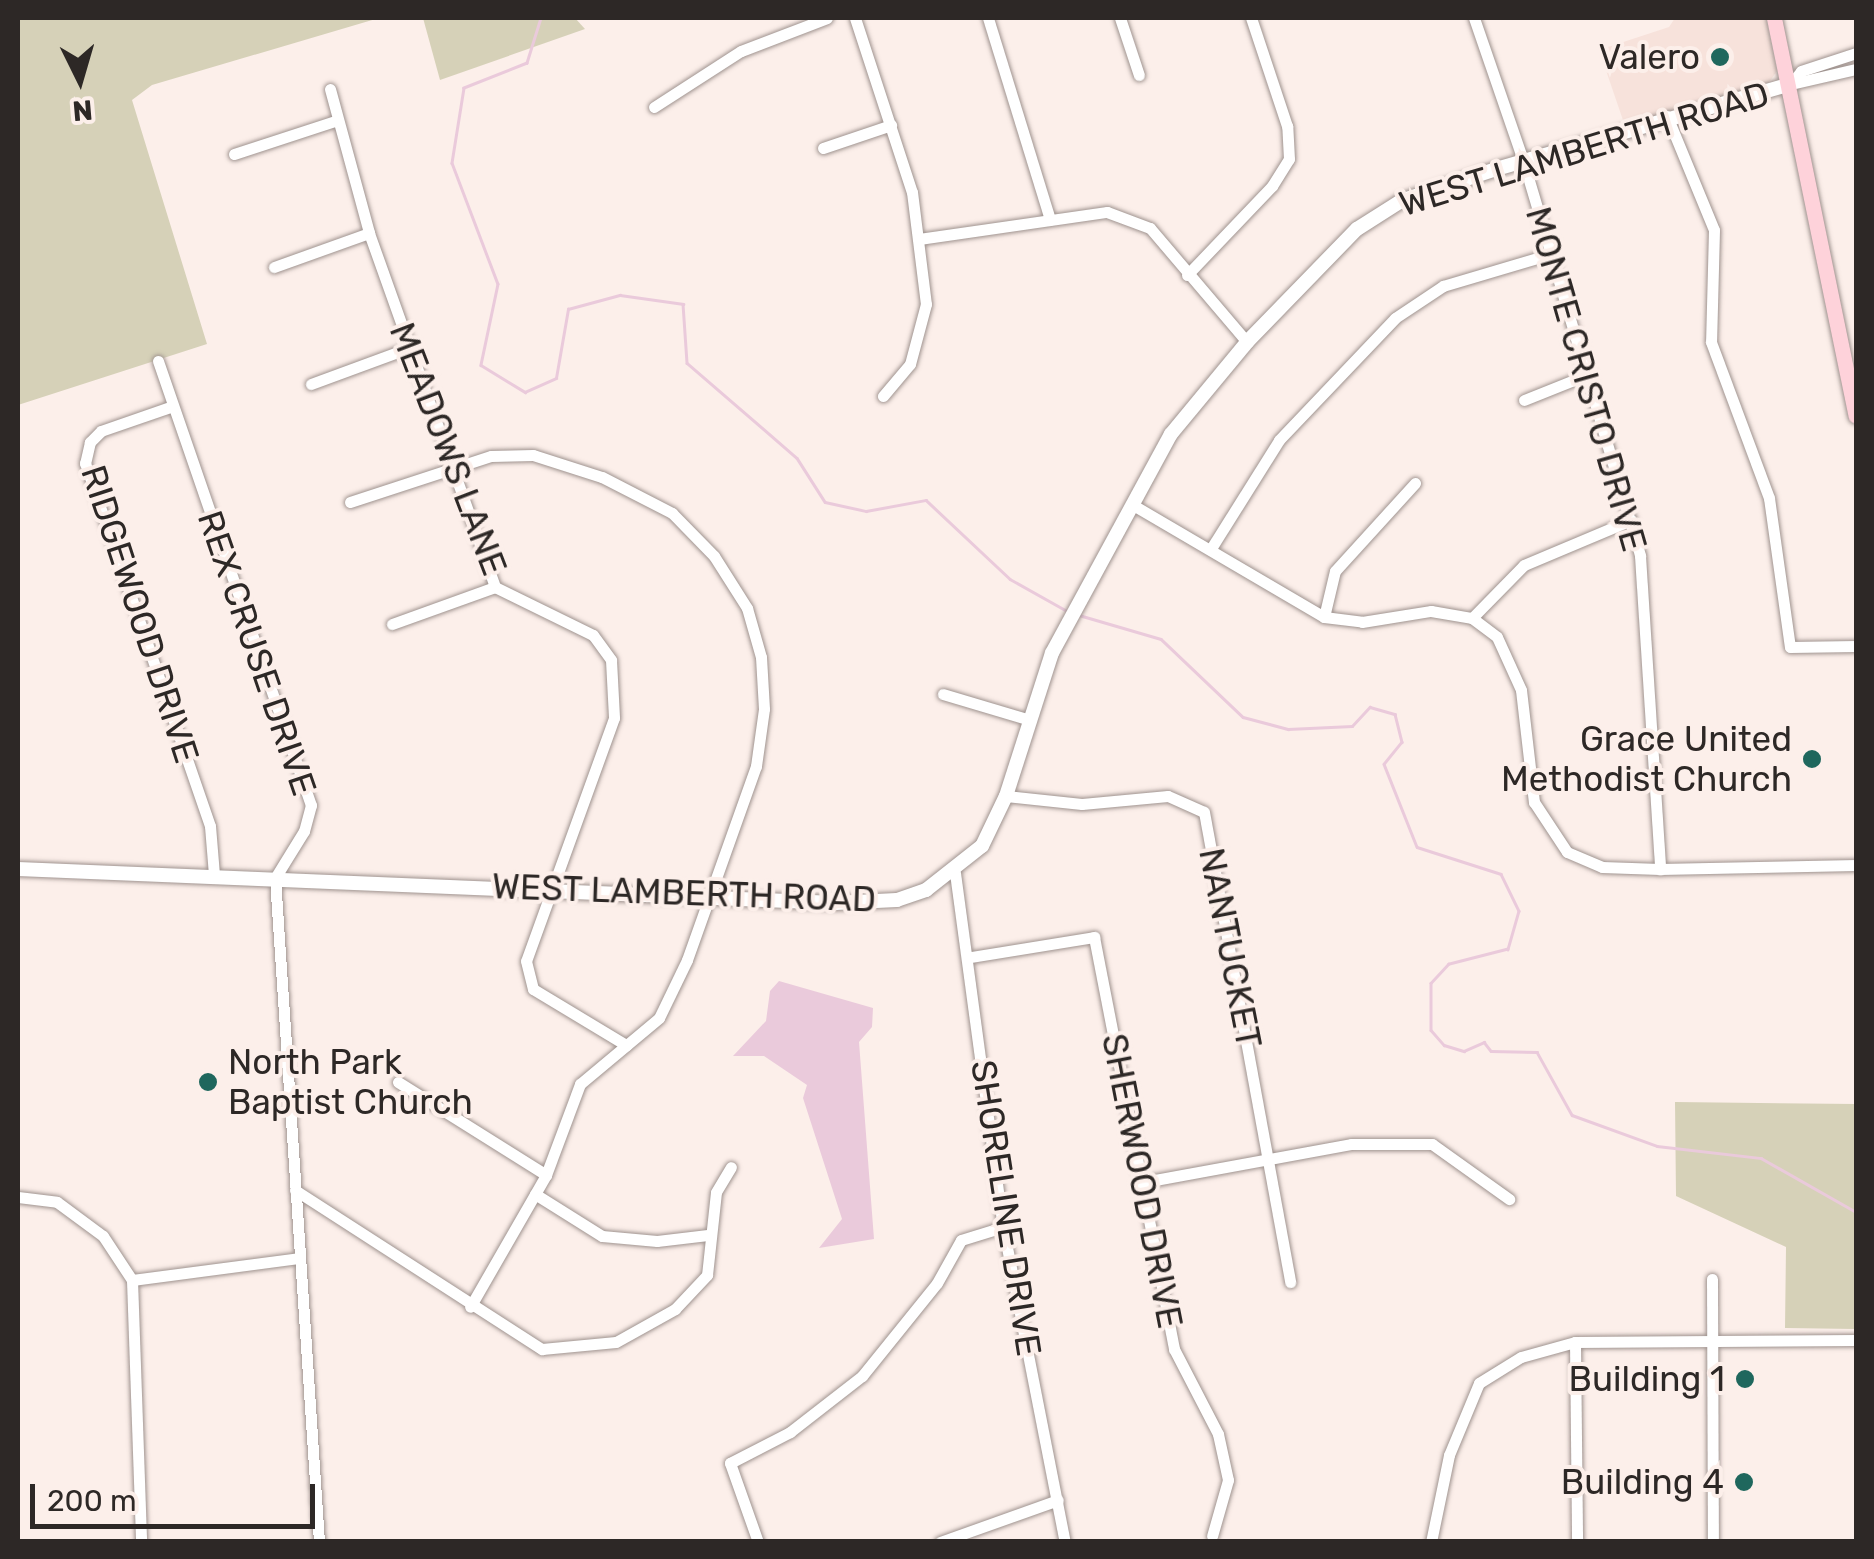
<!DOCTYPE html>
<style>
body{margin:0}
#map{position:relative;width:1874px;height:1559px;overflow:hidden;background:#fcefea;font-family:Rubik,sans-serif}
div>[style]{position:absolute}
.built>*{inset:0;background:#f7e2db}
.green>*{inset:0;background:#d6d1b8}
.water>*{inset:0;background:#eacadb}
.stream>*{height:2.5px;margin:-1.25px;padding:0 1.25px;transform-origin:1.25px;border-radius:1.25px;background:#eacadb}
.roads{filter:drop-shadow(0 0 2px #9f938f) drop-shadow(0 0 2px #9f938f)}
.minor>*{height:11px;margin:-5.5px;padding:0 5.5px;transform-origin:5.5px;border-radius:5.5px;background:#fff}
.tertiary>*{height:14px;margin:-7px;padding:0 7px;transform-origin:7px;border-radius:7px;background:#fff}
.secondary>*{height:15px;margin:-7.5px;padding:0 7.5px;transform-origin:7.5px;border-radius:7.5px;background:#fed2da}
.dots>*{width:28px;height:28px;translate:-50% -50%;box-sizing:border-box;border:5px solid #fcefea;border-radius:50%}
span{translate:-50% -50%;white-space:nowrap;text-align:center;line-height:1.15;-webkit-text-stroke:8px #fcefea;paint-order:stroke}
.poi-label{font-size:35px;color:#2d2826}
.right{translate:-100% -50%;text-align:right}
.left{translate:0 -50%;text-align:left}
.street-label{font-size:35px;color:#2d2826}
.frame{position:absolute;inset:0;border:20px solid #2d2826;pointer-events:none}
.north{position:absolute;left:30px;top:30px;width:100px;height:100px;-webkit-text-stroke:8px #fcefea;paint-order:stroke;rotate:175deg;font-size:28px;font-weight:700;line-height:40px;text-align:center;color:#2d2826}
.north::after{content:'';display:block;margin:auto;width:35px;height:45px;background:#2d2826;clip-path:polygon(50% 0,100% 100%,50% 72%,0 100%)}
.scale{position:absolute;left:30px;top:1484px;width:285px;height:45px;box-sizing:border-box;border:5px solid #2d2826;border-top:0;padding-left:12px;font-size:30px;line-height:35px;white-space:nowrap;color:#2d2826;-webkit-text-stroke:8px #fcefea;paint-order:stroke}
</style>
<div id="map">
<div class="built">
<div style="clip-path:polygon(1675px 18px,1766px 18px,1777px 71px,1767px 85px,1625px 126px,1599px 50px,1669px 27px)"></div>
</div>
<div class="green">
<div style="clip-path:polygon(18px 18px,379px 18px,152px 85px,132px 100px,207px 344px,18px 405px)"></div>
<div style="clip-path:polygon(423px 18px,575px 18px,585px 29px,440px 80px)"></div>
<div style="clip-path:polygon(1675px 1102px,1856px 1104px,1856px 1329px,1785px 1328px,1786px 1247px,1676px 1196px)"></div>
</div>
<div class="water">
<div style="clip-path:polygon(779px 981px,873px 1008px,872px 1027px,859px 1042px,874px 1239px,819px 1248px,842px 1219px,803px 1098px,807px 1085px,764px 1056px,733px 1056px,766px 1021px,770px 991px)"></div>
</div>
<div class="stream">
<div style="left:541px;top:18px;width:47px;rotate:107.3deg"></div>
<div style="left:527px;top:63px;width:68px;rotate:158.4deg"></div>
<div style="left:464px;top:88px;width:76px;rotate:99.1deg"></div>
<div style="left:452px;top:163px;width:129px;rotate:69.2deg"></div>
<div style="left:498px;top:284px;width:83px;rotate:101.9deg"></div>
<div style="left:481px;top:365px;width:52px;rotate:31.5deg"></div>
<div style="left:525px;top:392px;width:34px;rotate:-24deg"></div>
<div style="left:556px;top:378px;width:70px;rotate:-80.1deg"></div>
<div style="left:568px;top:309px;width:54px;rotate:-15.1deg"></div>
<div style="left:620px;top:295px;width:64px;rotate:8.1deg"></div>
<div style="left:683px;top:304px;width:59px;rotate:86.1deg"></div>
<div style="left:687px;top:363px;width:145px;rotate:40.8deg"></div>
<div style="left:797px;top:458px;width:52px;rotate:57.5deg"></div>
<div style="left:825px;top:502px;width:42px;rotate:12.4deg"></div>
<div style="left:866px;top:511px;width:61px;rotate:-10.4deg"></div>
<div style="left:926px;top:500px;width:115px;rotate:43.2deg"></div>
<div style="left:1010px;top:579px;width:65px;rotate:29.3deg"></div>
<div style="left:1079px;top:615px;width:85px;rotate:16.3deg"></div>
<div style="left:1161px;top:639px;width:113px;rotate:43.6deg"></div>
<div style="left:1243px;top:717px;width:47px;rotate:14.9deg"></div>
<div style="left:1288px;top:729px;width:64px;rotate:-2.7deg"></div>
<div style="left:1352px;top:726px;width:26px;rotate:-47deg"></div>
<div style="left:1370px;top:707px;width:26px;rotate:16deg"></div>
<div style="left:1395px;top:714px;width:29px;rotate:76deg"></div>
<div style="left:1402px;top:742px;width:28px;rotate:129deg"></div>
<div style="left:1384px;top:764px;width:89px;rotate:68.3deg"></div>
<div style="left:1417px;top:847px;width:88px;rotate:17.8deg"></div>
<div style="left:1501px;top:874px;width:41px;rotate:64.1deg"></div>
<div style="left:1519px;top:911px;width:40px;rotate:106deg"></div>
<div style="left:1508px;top:949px;width:61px;rotate:165.7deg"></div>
<div style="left:1449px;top:964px;width:26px;rotate:133deg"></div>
<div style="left:1431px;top:983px;width:47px;rotate:90deg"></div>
<div style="left:1431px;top:1030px;width:20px;rotate:49deg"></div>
<div style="left:1444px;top:1045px;width:21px;rotate:17deg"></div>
<div style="left:1464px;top:1051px;width:22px;rotate:-24deg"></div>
<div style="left:1484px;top:1042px;width:11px;rotate:52deg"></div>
<div style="left:1491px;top:1051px;width:46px;rotate:1.2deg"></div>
<div style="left:1537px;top:1052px;width:72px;rotate:60.9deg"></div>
<div style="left:1572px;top:1115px;width:90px;rotate:20deg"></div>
<div style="left:1657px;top:1146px;width:105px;rotate:6.6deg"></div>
<div style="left:1761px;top:1158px;width:109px;rotate:29.6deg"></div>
</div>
<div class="roads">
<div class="minor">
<div style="left:855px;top:18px;width:183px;rotate:71.9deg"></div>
<div style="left:912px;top:192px;width:113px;rotate:82.9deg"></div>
<div style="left:926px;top:304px;width:62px;rotate:104.9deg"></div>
<div style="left:910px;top:364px;width:42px;rotate:130.2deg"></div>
<div style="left:988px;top:18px;width:211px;rotate:72.9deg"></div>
<div style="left:1120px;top:18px;width:60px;rotate:71.6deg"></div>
<div style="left:1474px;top:18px;width:150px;rotate:71deg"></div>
<div style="left:1523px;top:160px;width:413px;rotate:73.5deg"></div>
<div style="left:1640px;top:556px;width:314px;rotate:86.3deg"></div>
<div style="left:1791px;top:84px;width:16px;rotate:-52deg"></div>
<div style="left:1801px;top:71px;width:58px;rotate:-18.1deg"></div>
<div style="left:1791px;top:84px;width:67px;rotate:-13deg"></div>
<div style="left:330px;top:89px;width:149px;rotate:74.8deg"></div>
<div style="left:369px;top:233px;width:376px;rotate:70.4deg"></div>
<div style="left:495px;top:587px;width:109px;rotate:26.1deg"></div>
<div style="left:593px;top:635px;width:31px;rotate:54deg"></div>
<div style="left:611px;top:660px;width:58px;rotate:87deg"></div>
<div style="left:614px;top:718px;width:258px;rotate:109.9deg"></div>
<div style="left:526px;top:961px;width:29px;rotate:76deg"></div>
<div style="left:533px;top:989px;width:109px;rotate:31.1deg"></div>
<div style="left:654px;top:107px;width:103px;rotate:-32.8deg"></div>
<div style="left:741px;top:51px;width:92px;rotate:-21deg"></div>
<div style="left:1667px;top:116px;width:123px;rotate:67.6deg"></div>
<div style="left:1714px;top:230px;width:112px;rotate:91.5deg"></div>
<div style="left:1711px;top:342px;width:166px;rotate:69.6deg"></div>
<div style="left:1769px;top:498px;width:150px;rotate:82deg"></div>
<div style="left:1790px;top:647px;width:66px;rotate:-0.9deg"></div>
<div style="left:823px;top:148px;width:72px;rotate:-18.7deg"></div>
<div style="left:234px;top:154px;width:109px;rotate:-18.1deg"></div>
<div style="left:919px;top:239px;width:190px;rotate:-8.2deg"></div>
<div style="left:1107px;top:212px;width:46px;rotate:20.4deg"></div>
<div style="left:1150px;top:228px;width:150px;rotate:49.6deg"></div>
<div style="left:274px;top:267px;width:101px;rotate:-19.7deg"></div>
<div style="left:1187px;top:275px;width:123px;rotate:-46.3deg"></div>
<div style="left:1272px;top:186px;width:32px;rotate:-58deg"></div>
<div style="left:1289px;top:159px;width:33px;rotate:-93deg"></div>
<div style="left:1287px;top:126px;width:114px;rotate:-108.4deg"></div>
<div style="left:158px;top:361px;width:470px;rotate:71deg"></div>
<div style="left:311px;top:805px;width:27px;rotate:105deg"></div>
<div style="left:304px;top:831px;width:55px;rotate:121.7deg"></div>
<div style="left:275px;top:878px;width:665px;rotate:86.21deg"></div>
<div style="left:311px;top:384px;width:104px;rotate:-20.2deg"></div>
<div style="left:1524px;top:400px;width:70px;rotate:-21.8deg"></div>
<div style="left:173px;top:406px;width:76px;rotate:160.9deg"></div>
<div style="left:101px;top:431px;width:16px;rotate:135deg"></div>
<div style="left:90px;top:442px;width:22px;rotate:103deg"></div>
<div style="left:85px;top:463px;width:384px;rotate:71deg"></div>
<div style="left:210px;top:826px;width:49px;rotate:85.3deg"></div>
<div style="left:350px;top:502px;width:148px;rotate:-18.1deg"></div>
<div style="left:491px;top:456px;width:42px;rotate:-1.4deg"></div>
<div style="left:533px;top:455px;width:72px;rotate:17.7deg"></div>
<div style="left:602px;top:477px;width:79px;rotate:27.2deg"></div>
<div style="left:672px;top:513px;width:60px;rotate:45.7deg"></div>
<div style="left:714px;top:556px;width:62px;rotate:57.6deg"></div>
<div style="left:747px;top:608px;width:51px;rotate:74.1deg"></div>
<div style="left:761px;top:657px;width:52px;rotate:86.7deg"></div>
<div style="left:764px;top:709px;width:58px;rotate:98deg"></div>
<div style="left:756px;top:766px;width:206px;rotate:109.6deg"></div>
<div style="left:687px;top:960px;width:64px;rotate:115.8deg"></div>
<div style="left:659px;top:1018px;width:103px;rotate:140.1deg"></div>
<div style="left:580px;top:1084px;width:97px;rotate:110.5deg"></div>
<div style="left:546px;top:1175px;width:152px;rotate:119.9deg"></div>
<div style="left:1133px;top:505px;width:221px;rotate:30.4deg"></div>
<div style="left:1324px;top:617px;width:38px;rotate:7deg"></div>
<div style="left:1362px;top:622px;width:70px;rotate:-9.1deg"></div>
<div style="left:1431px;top:611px;width:42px;rotate:9.7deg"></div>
<div style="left:1472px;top:618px;width:31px;rotate:37deg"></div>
<div style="left:1497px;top:637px;width:58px;rotate:65.6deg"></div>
<div style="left:1521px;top:690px;width:113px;rotate:83.4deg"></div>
<div style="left:1534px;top:802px;width:60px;rotate:56.6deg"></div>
<div style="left:1567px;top:852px;width:38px;rotate:23deg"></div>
<div style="left:1602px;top:867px;width:58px;rotate:2deg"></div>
<div style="left:1660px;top:869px;width:196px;rotate:-1.2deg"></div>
<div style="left:1212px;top:547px;width:126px;rotate:-57.9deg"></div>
<div style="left:1279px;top:440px;width:168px;rotate:-46.4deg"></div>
<div style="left:1395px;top:318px;width:58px;rotate:-33.7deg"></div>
<div style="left:1443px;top:286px;width:113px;rotate:-16.5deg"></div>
<div style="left:1324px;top:617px;width:47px;rotate:-76.6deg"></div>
<div style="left:1335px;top:571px;width:119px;rotate:-47.7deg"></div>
<div style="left:1472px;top:618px;width:74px;rotate:-45.5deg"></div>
<div style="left:1524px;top:565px;width:116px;rotate:-22.8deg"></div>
<div style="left:392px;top:624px;width:109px;rotate:-19.8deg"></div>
<div style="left:943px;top:694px;width:88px;rotate:16.6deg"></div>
<div style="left:1006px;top:796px;width:76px;rotate:6deg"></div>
<div style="left:1082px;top:804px;width:86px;rotate:-5.3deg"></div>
<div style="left:1168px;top:796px;width:39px;rotate:24deg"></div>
<div style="left:1204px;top:812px;width:478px;rotate:79.6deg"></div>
<div style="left:955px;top:873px;width:357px;rotate:82.3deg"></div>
<div style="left:1003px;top:1227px;width:321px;rotate:78.9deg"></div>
<div style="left:971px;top:957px;width:125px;rotate:-9.2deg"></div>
<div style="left:1094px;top:937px;width:420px;rotate:79deg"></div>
<div style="left:1174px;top:1349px;width:96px;rotate:62.6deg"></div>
<div style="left:1218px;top:1434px;width:47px;rotate:77.7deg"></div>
<div style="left:1228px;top:1480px;width:58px;rotate:105.9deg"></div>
<div style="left:398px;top:1082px;width:175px;rotate:32.1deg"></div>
<div style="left:1144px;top:1182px;width:210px;rotate:-10.4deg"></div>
<div style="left:1351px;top:1144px;width:81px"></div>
<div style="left:1432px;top:1144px;width:95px;rotate:35.5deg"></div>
<div style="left:295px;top:1190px;width:294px;rotate:32.8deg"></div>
<div style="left:542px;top:1349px;width:74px;rotate:-5.4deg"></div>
<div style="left:616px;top:1342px;width:68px;rotate:-29.2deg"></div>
<div style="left:675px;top:1309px;width:47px;rotate:-46.7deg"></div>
<div style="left:707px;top:1275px;width:83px;rotate:-83.8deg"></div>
<div style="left:716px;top:1192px;width:29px;rotate:-59deg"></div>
<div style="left:535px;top:1194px;width:79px;rotate:32.1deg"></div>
<div style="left:602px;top:1236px;width:55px;rotate:5.2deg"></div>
<div style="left:657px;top:1241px;width:51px;rotate:-6.7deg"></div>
<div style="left:18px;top:1197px;width:39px;rotate:7deg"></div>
<div style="left:57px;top:1202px;width:57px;rotate:36.5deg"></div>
<div style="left:103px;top:1236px;width:53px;rotate:56.6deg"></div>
<div style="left:1712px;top:1279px;width:263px;rotate:89.8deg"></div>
<div style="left:132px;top:1280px;width:262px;rotate:88deg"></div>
<div style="left:132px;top:1280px;width:168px;rotate:-7.5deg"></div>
<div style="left:1575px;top:1342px;width:200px;rotate:89.4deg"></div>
<div style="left:758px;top:1542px;width:84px;rotate:-109.5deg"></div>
<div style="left:730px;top:1463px;width:68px;rotate:-27.3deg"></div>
<div style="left:790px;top:1432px;width:91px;rotate:-37.9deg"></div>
<div style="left:862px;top:1376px;width:119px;rotate:-51.1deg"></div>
<div style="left:937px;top:1283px;width:49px;rotate:-60.8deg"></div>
<div style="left:961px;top:1240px;width:44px;rotate:-17.2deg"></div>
<div style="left:940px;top:1542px;width:125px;rotate:-19.6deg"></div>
<div style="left:1431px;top:1542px;width:89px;rotate:-78.3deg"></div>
<div style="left:1449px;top:1455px;width:78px;rotate:-67.4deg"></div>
<div style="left:1479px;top:1383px;width:49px;rotate:-31.8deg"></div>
<div style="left:1521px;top:1357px;width:56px;rotate:-15.5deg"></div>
<div style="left:1575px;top:1342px;width:281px;rotate:-0.4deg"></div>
</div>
<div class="tertiary">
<div style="left:18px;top:869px;width:818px;rotate:2.38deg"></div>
<div style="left:835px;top:903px;width:62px;rotate:-2.8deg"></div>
<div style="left:897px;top:900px;width:31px;rotate:-19deg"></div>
<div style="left:926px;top:890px;width:71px;rotate:-38.2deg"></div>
<div style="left:982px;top:846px;width:55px;rotate:-64.4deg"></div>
<div style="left:1006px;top:796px;width:150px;rotate:-72.2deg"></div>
<div style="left:1052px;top:653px;width:249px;rotate:-61.5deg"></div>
<div style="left:1171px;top:434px;width:119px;rotate:-50.4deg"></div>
<div style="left:1247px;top:342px;width:158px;rotate:-45.8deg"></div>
<div style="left:1357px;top:229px;width:52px;rotate:-32.5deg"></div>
<div style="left:1401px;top:201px;width:100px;rotate:-18.6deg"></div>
<div style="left:1496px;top:169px;width:307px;rotate:-16.1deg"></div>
</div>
<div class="secondary">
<div style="left:1774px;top:18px;width:406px;rotate:78.4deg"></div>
</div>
</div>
<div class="dots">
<div style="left:1720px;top:57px;background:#1f675d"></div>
<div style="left:1812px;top:759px;background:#1f675d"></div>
<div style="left:208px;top:1082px;background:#1f675d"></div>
<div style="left:1745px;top:1379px;background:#1f675d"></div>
<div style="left:1744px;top:1482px;background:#1f675d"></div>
</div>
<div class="poi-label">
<span class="right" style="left:1700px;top:57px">Valero</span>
<span class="right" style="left:1792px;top:759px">Grace United<br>Methodist Church</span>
<span class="left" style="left:228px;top:1082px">North Park<br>Baptist Church</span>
<span class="right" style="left:1725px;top:1379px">Building 1</span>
<span class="right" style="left:1724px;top:1482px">Building 4</span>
</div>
<div class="street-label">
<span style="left:1584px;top:149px;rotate:-17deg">WEST LAMBERTH ROAD</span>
<span style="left:1586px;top:379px;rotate:74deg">MONTE CRISTO DRIVE</span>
<span style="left:448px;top:449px;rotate:69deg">MEADOWS LANE</span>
<span style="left:140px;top:614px;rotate:72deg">RIDGEWOOD DRIVE</span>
<span style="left:257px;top:653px;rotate:71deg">REX CRUSE DRIVE</span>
<span style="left:684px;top:893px;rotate:2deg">WEST LAMBERTH ROAD</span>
<span style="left:1230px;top:948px;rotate:79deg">NANTUCKET</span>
<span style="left:1142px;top:1181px;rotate:79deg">SHERWOOD DRIVE</span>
<span style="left:1006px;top:1208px;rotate:81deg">SHORELINE DRIVE</span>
</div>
<div class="frame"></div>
<div class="north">N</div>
<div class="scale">200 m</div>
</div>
